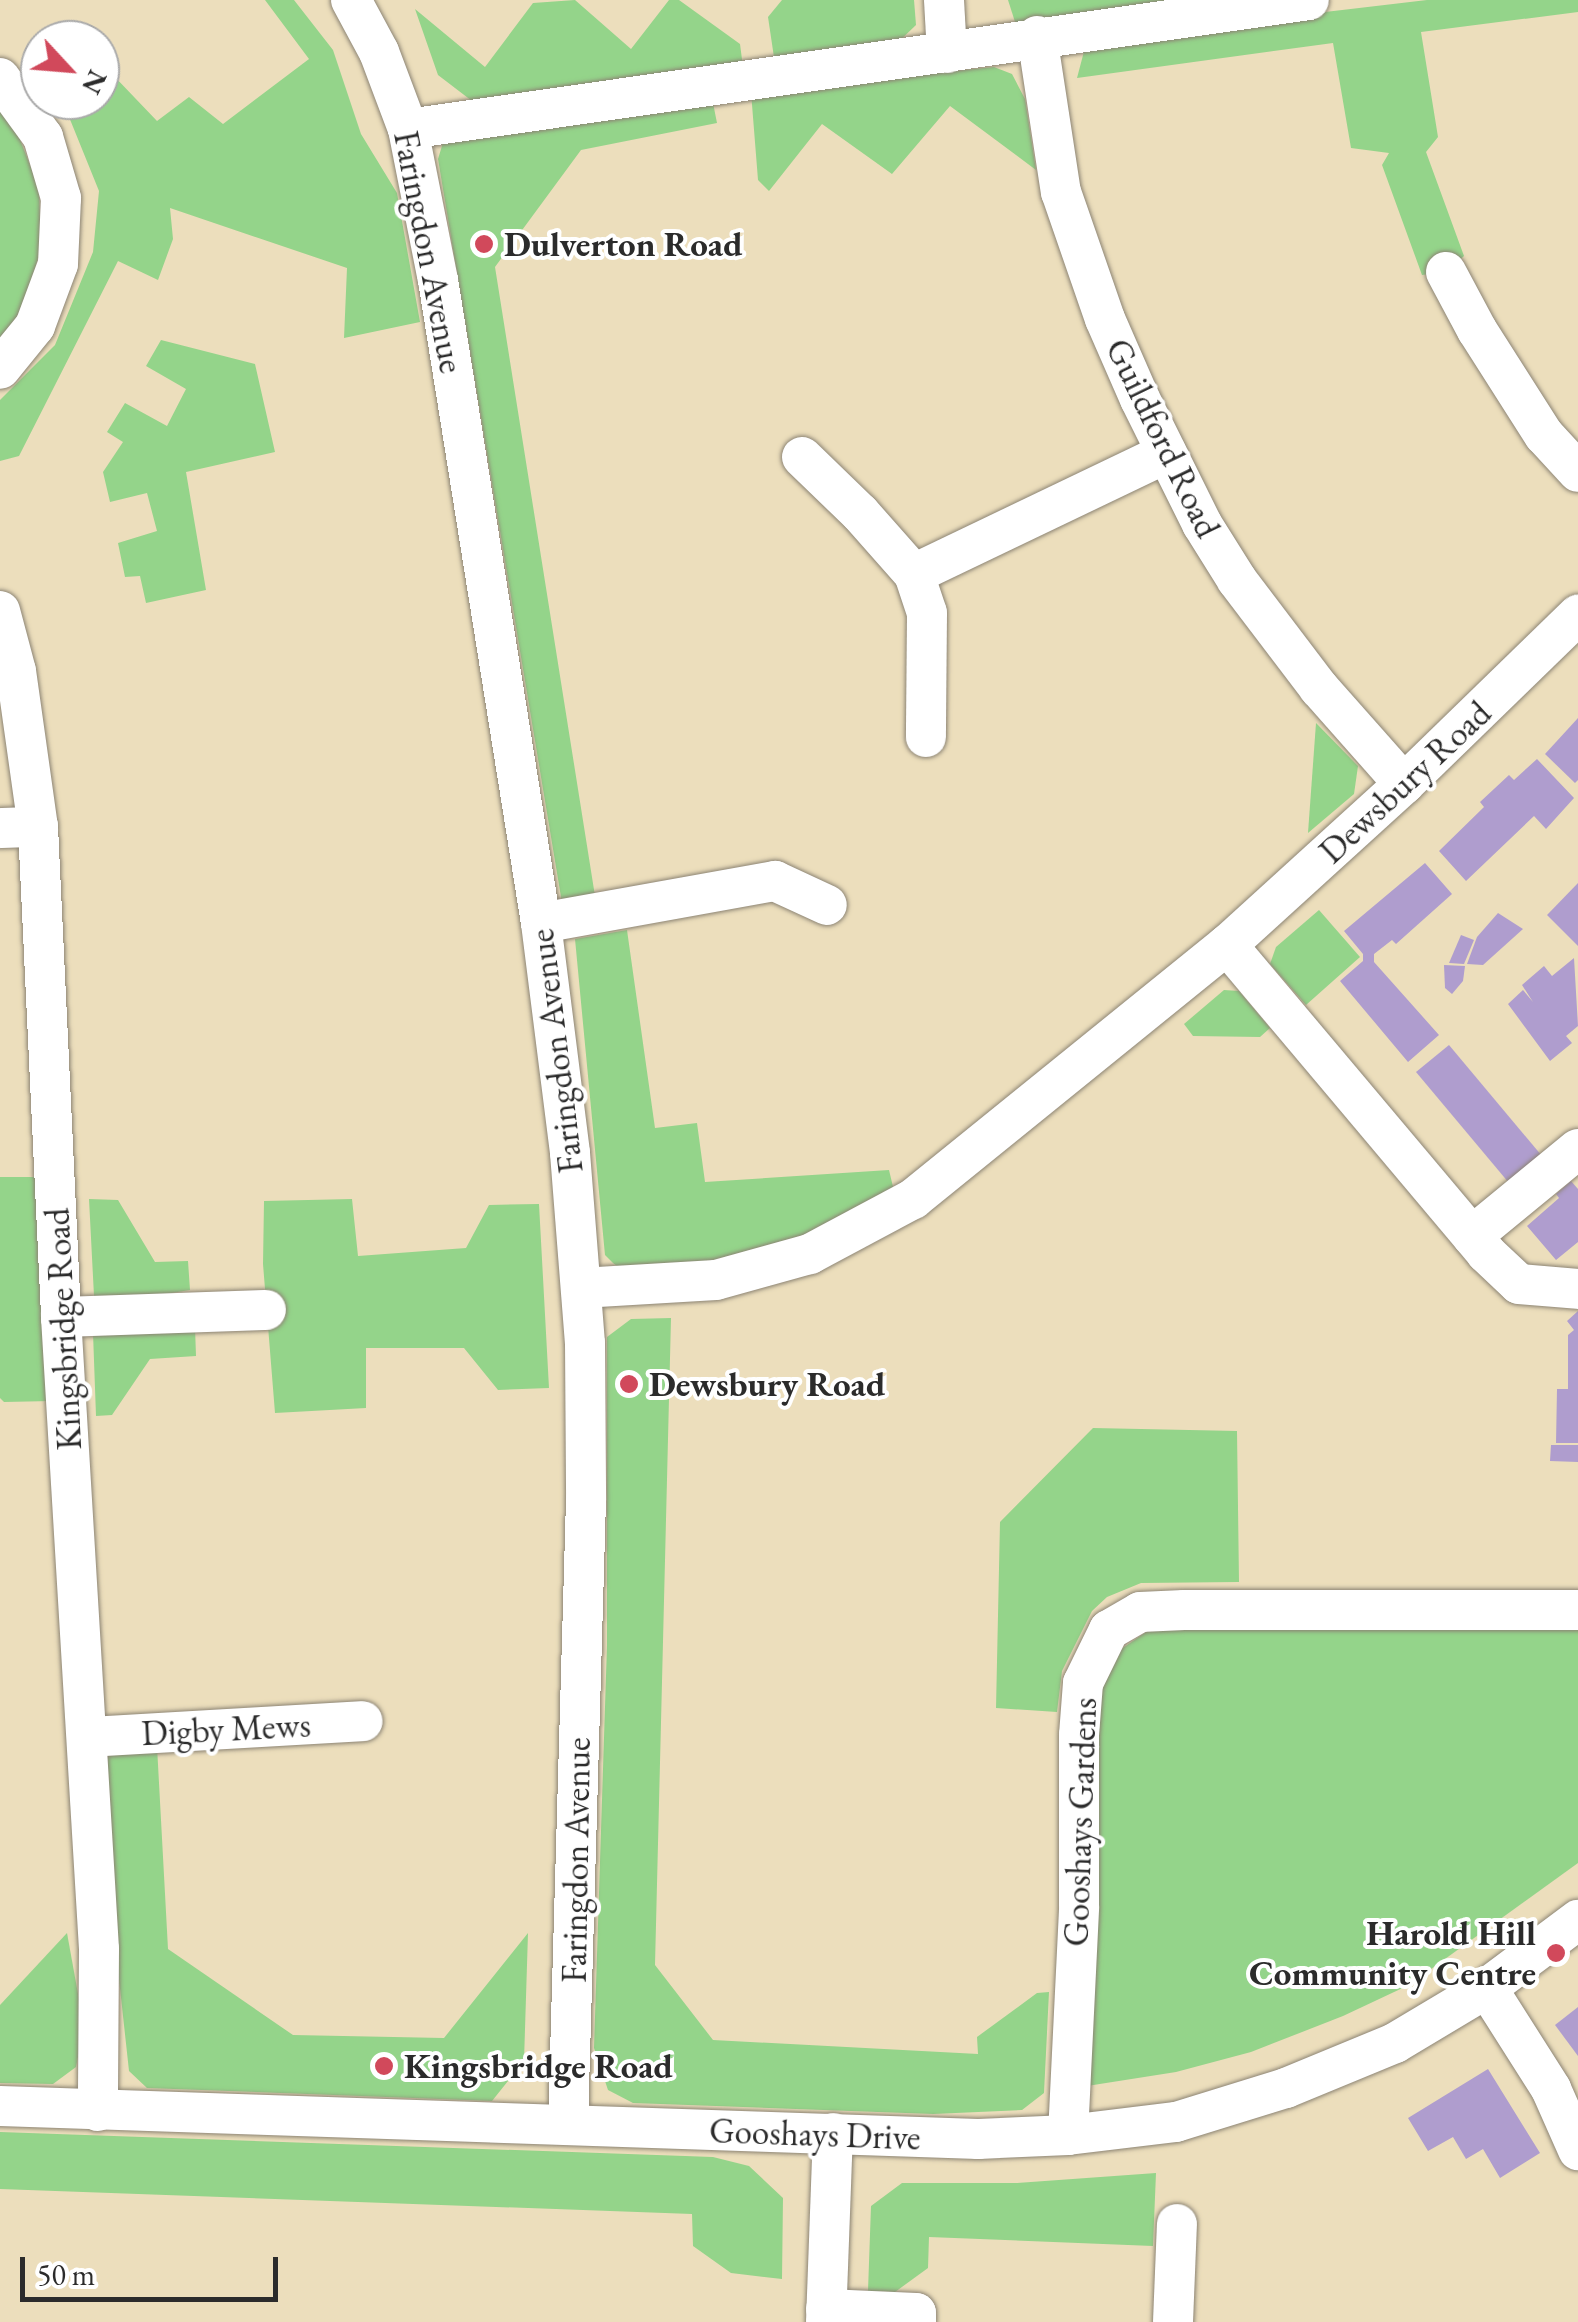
<!DOCTYPE html>
<style>
body{margin:0}
#map{position:relative;width:1578px;height:2322px;overflow:hidden;background:#ecdebc;font-family:"EB Garamond",serif}
div>[style]{position:absolute}
.green>*{inset:0;background:#94d48a}
.building>*{inset:0;background:#af9dce}
.roads{filter:drop-shadow(0 0 2px #8c8474) drop-shadow(0 0 2px #8c8474)}
.minor>*{height:40px;margin:-20px;padding:0 20px;transform-origin:20px;border-radius:20px;background:#fff}
.dots>*{width:28px;height:28px;translate:-50% -50%;box-sizing:border-box;border:5px solid #fff;border-radius:50%}
span{translate:-50% -50%;white-space:nowrap;text-align:center;line-height:1.15;-webkit-text-stroke:8px #fff;paint-order:stroke}
.poi-label{font-size:35px;color:#2b2b2b;font-weight:700}
.left{translate:0 -50%;text-align:left}
.right{translate:-100% -50%;text-align:right}
.street-label{font-size:35px;color:#2b2b2b}
.north{position:absolute;left:20px;top:20px;width:100px;height:100px;box-sizing:border-box;background:#fff;border:2px solid #aaa;border-radius:50%;rotate:116deg;font-size:28px;font-weight:700;line-height:40px;text-align:center;color:#2b2b2b}
.north::after{content:'';display:block;margin:auto;width:35px;height:45px;background:#d1495b;clip-path:polygon(50% 0,100% 100%,50% 72%,0 100%)}
.scale{position:absolute;left:20px;top:2257px;width:258px;height:45px;box-sizing:border-box;border:5px solid #2b2b2b;border-top:0;padding-left:12px;font-size:30px;line-height:35px;white-space:nowrap;color:#2b2b2b;-webkit-text-stroke:8px #fff;paint-order:stroke}
</style>
<div id="map">
<div class="green">
<div style="clip-path:polygon(265px 0,294px 0,333px 50px,361px 134px,397px 193px,420px 322px,344px 338px,347px 268px,170px 208px,173px 239px,158px 280px,118px 261px,19px 456px,0 461px,0 400px,55px 345px,93px 252px,99px 191px,67px 112px,82px 100px,100px 100px,100px 85px,113px 75px,157px 121px,189px 97px,223px 124px,309px 59px)"></div>
<div style="clip-path:polygon(575px 0,631px 49px,669px 0,679px 0,740px 44px,743px 67px,472px 101px,438px 75px,415px 9px,485px 67px,533px 3px)"></div>
<div style="clip-path:polygon(782px 0,914px 0,916px 25px,891px 49px,775px 64px,768px 17px)"></div>
<div style="clip-path:polygon(1008px 0,1207px 0,1016px 25px)"></div>
<div style="clip-path:polygon(1427px 0,1578px 0,1578px 12px,1421px 32px,1438px 137px,1426px 152px,1464px 256px,1446px 272px,1422px 275px,1382px 165px,1389px 153px,1351px 148px,1333px 43px,1077px 78px,1087px 40px)"></div>
<div style="clip-path:polygon(994px 67px,1012px 74px,1025px 99px,1036px 170px,950px 106px,892px 174px,822px 124px,769px 191px,758px 180px,751px 92px)"></div>
<div style="clip-path:polygon(712px 98px,717px 123px,581px 150px,495px 267px,595px 896px,562px 903px,438px 159px,445px 136px)"></div>
<div style="clip-path:polygon(0 111px,17px 132px,39px 188px,41px 248px,24px 306px,0 341px)"></div>
<div style="clip-path:polygon(161px 340px,255px 364px,275px 452px,186px 472px,206px 590px,146px 603px,140px 576px,125px 577px,118px 543px,157px 531px,147px 493px,110px 502px,103px 472px,123px 442px,107px 432px,125px 403px,167px 426px,186px 389px,146px 366px)"></div>
<div style="clip-path:polygon(1316px 723px,1358px 766px,1354px 794px,1308px 833px)"></div>
<div style="clip-path:polygon(1319px 910px,1360px 957px,1306px 1005px,1270px 964px,1276px 947px)"></div>
<div style="clip-path:polygon(627px 930px,655px 1128px,697px 1123px,705px 1182px,889px 1170px,894px 1191px,835px 1227px,718px 1262px,622px 1270px,613px 1263px,605px 1255px,575px 939px)"></div>
<div style="clip-path:polygon(1224px 990px,1239px 991px,1270px 1028px,1260px 1037px,1193px 1036px,1184px 1024px)"></div>
<div style="clip-path:polygon(0 1177px,40px 1177px,52px 1401px,4px 1402px,0 1398px)"></div>
<div style="clip-path:polygon(89px 1199px,118px 1200px,155px 1262px,188px 1261px,190px 1290px,153px 1296px,94px 1296px)"></div>
<div style="clip-path:polygon(352px 1199px,358px 1256px,466px 1248px,489px 1205px,539px 1204px,549px 1388px,498px 1390px,464px 1348px,366px 1348px,366px 1408px,275px 1413px,263px 1264px,264px 1201px)"></div>
<div style="clip-path:polygon(671px 1318px,655px 1965px,713px 2040px,978px 2054px,977px 2037px,1037px 1993px,1049px 1992px,1044px 2093px,1022px 2110px,933px 2114px,633px 2103px,608px 2090px,594px 2048px,607px 1645px,607px 1337px,631px 1319px)"></div>
<div style="clip-path:polygon(195px 1327px,196px 1356px,150px 1359px,112px 1415px,96px 1416px,93px 1333px)"></div>
<div style="clip-path:polygon(1093px 1428px,1237px 1431px,1239px 1582px,1141px 1583px,1107px 1597px,1092px 1611px,1062px 1671px,1057px 1712px,996px 1708px,1000px 1522px)"></div>
<div style="clip-path:polygon(1578px 1623px,1578px 1863px,1409px 1985px,1343px 2016px,1251px 2052px,1176px 2072px,1087px 2086px,1096px 1704px,1114px 1654px,1149px 1630px)"></div>
<div style="clip-path:polygon(157px 1746px,168px 1949px,293px 2035px,444px 2038px,528px 1933px,524px 2061px,492px 2101px,147px 2088px,129px 2071px,118px 1970px,107px 1750px)"></div>
<div style="clip-path:polygon(67px 1933px,84px 2027px,76px 2067px,53px 2084px,0 2083px,0 2005px)"></div>
<div style="clip-path:polygon(0 2132px,713px 2157px,749px 2166px,783px 2198px,782px 2279px,731px 2273px,693px 2246px,692px 2214px,0 2189px)"></div>
<div style="clip-path:polygon(1156px 2173px,1153px 2246px,929px 2237px,928px 2268px,895px 2292px,868px 2291px,871px 2206px,902px 2183px,1017px 2183px)"></div>
</div>
<div class="building">
<div style="clip-path:polygon(1578px 718px,1578px 780px,1575px 783px,1545px 754px)"></div>
<div style="clip-path:polygon(1537px 759px,1574px 798px,1546px 829px,1534px 816px,1466px 881px,1439px 851px,1484px 807px,1480px 802px,1509px 775px,1514px 780px)"></div>
<div style="clip-path:polygon(1425px 863px,1452px 894px,1396px 944px,1392px 940px,1374px 954px,1374px 962px,1439px 1035px,1408px 1062px,1340px 981px,1363px 961px,1363px 954px,1344px 931px)"></div>
<div style="clip-path:polygon(1578px 883px,1578px 946px,1547px 915px)"></div>
<div style="clip-path:polygon(1498px 913px,1523px 929px,1483px 965px,1467px 964px,1477px 937px)"></div>
<div style="clip-path:polygon(1461px 935px,1474px 940px,1464px 964px,1449px 963px)"></div>
<div style="clip-path:polygon(1574px 958px,1578px 1026px,1566px 1036px,1572px 1043px,1550px 1061px,1508px 1004px,1523px 990px,1533px 1002px,1522px 985px,1544px 966px,1552px 976px)"></div>
<div style="clip-path:polygon(1444px 965px,1465px 966px,1463px 981px,1452px 994px,1445px 988px)"></div>
<div style="clip-path:polygon(1449px 1045px,1542px 1156px,1509px 1183px,1416px 1072px)"></div>
<div style="clip-path:polygon(1571px 1181px,1578px 1189px,1578px 1242px,1556px 1260px,1527px 1226px,1559px 1198px,1556px 1194px)"></div>
<div style="clip-path:polygon(1578px 1311px,1578px 1443px,1556px 1443px,1557px 1389px,1568px 1389px,1568px 1335px,1574px 1330px,1567px 1321px)"></div>
<div style="clip-path:polygon(1551px 1445px,1578px 1445px,1578px 1462px,1550px 1461px)"></div>
<div style="clip-path:polygon(1578px 2007px,1578px 2056px,1555px 2025px)"></div>
<div style="clip-path:polygon(1488px 2069px,1540px 2153px,1500px 2178px,1483px 2149px,1466px 2159px,1453px 2137px,1428px 2151px,1408px 2118px)"></div>
</div>
<div class="roads">
<div class="minor">
<div style="left:351px;top:0;width:59px;rotate:61.7deg"></div>
<div style="left:379px;top:52px;width:82px;rotate:69.4deg"></div>
<div style="left:408px;top:129px;width:154px;rotate:78.8deg"></div>
<div style="left:438px;top:280px;width:651px;rotate:80.9deg"></div>
<div style="left:541px;top:923px;width:232px;rotate:82.8deg"></div>
<div style="left:570px;top:1153px;width:191px;rotate:85.5deg"></div>
<div style="left:585px;top:1343px;width:157px;rotate:89.6deg"></div>
<div style="left:586px;top:1500px;width:625px;rotate:91.65deg"></div>
<div style="left:944px;top:0;width:53px;rotate:86.8deg"></div>
<div style="left:1037px;top:36px;width:158px;rotate:81.3deg"></div>
<div style="left:1061px;top:192px;width:134px;rotate:70.9deg"></div>
<div style="left:1105px;top:319px;width:87px;rotate:66.4deg"></div>
<div style="left:1140px;top:399px;width:140px;rotate:63.6deg"></div>
<div style="left:1202px;top:524px;width:66px;rotate:58deg"></div>
<div style="left:1237px;top:580px;width:136px;rotate:52.8deg"></div>
<div style="left:1319px;top:688px;width:128px;rotate:48.5deg"></div>
<div style="left:0;top:78px;width:73px;rotate:53.9deg"></div>
<div style="left:43px;top:137px;width:64px;rotate:73.6deg"></div>
<div style="left:61px;top:198px;width:66px;rotate:92.6deg"></div>
<div style="left:58px;top:264px;width:66px;rotate:110.4deg"></div>
<div style="left:35px;top:326px;width:55px;rotate:129.1deg"></div>
<div style="left:408px;top:129px;width:910px;rotate:-8.15deg"></div>
<div style="left:1446px;top:272px;width:66px;rotate:61.9deg"></div>
<div style="left:1477px;top:330px;width:125px;rotate:57.5deg"></div>
<div style="left:1544px;top:435px;width:50px;rotate:47.4deg"></div>
<div style="left:802px;top:457px;width:81px;rotate:44deg"></div>
<div style="left:860px;top:513px;width:81px;rotate:48.5deg"></div>
<div style="left:914px;top:574px;width:41px;rotate:71.6deg"></div>
<div style="left:927px;top:613px;width:124px;rotate:90.5deg"></div>
<div style="left:914px;top:574px;width:280px;rotate:-25.6deg"></div>
<div style="left:0;top:611px;width:62px;rotate:75.1deg"></div>
<div style="left:16px;top:671px;width:158px;rotate:82deg"></div>
<div style="left:38px;top:827px;width:491px;rotate:87.3deg"></div>
<div style="left:61px;top:1317px;width:633px;rotate:86.56deg"></div>
<div style="left:99px;top:1949px;width:162px;rotate:90.4deg"></div>
<div style="left:0;top:828px;width:38px;rotate:-2deg"></div>
<div style="left:541px;top:923px;width:238px;rotate:-10.2deg"></div>
<div style="left:775px;top:881px;width:57px;rotate:24.8deg"></div>
<div style="left:1227px;top:945px;width:402px;rotate:49.9deg"></div>
<div style="left:1486px;top:1253px;width:45px;rotate:43.2deg"></div>
<div style="left:1519px;top:1284px;width:59px;rotate:4.8deg"></div>
<div style="left:1472px;top:1236px;width:137px;rotate:-39.4deg"></div>
<div style="left:581px;top:1288px;width:135px;rotate:-3.4deg"></div>
<div style="left:716px;top:1280px;width:98px;rotate:-15.5deg"></div>
<div style="left:810px;top:1254px;width:117px;rotate:-28.1deg"></div>
<div style="left:913px;top:1199px;width:404px;rotate:-39deg"></div>
<div style="left:1227px;top:945px;width:239px;rotate:-42.3deg"></div>
<div style="left:1404px;top:784px;width:243px;rotate:-44.2deg"></div>
<div style="left:61px;top:1317px;width:205px;rotate:-2deg"></div>
<div style="left:89px;top:1737px;width:274px;rotate:-3.3deg"></div>
<div style="left:1487px;top:1988px;width:120px;rotate:57.6deg"></div>
<div style="left:1551px;top:2089px;width:67px;rotate:66.1deg"></div>
<div style="left:0;top:2106px;width:979px;rotate:1.93deg"></div>
<div style="left:978px;top:2139px;width:90px;rotate:-2.5deg"></div>
<div style="left:1068px;top:2135px;width:109px;rotate:-6.9deg"></div>
<div style="left:1176px;top:2122px;width:115px;rotate:-17.2deg"></div>
<div style="left:1286px;top:2088px;width:118px;rotate:-22.4deg"></div>
<div style="left:1395px;top:2043px;width:107px;rotate:-30.9deg"></div>
<div style="left:1487px;top:1988px;width:114px;rotate:-36.8deg"></div>
<div style="left:1068px;top:2135px;width:229px;rotate:-87.2deg"></div>
<div style="left:1079px;top:1906px;width:171px;rotate:-90deg"></div>
<div style="left:1079px;top:1735px;width:52px;rotate:-85.6deg"></div>
<div style="left:1083px;top:1683px;width:59px;rotate:-63.9deg"></div>
<div style="left:1109px;top:1630px;width:36px;rotate:-30deg"></div>
<div style="left:1140px;top:1612px;width:44px;rotate:-2.6deg"></div>
<div style="left:1184px;top:1610px;width:394px"></div>
<div style="left:826px;top:2309px;width:90px;rotate:2.5deg"></div>
<div style="left:916px;top:2313px;width:9px;rotate:90deg"></div>
<div style="left:826px;top:2322px;width:189px;rotate:-87.9deg"></div>
<div style="left:1173px;top:2322px;width:98px;rotate:-87.7deg"></div>
</div>
</div>
<div class="dots">
<div style="left:484px;top:244px;background:#d1495b"></div>
<div style="left:629px;top:1384px;background:#d1495b"></div>
<div style="left:1556px;top:1953px;background:#d1495b"></div>
<div style="left:384px;top:2066px;background:#d1495b"></div>
</div>
<div class="poi-label">
<span class="left" style="left:504px;top:244px">Dulverton Road</span>
<span class="left" style="left:649px;top:1384px">Dewsbury Road</span>
<span class="right" style="left:1536px;top:1953px">Harold Hill<br>Community Centre</span>
<span class="left" style="left:404px;top:2066px">Kingsbridge Road</span>
</div>
<div class="street-label">
<span style="left:429px;top:252px;rotate:79deg">Faringdon Avenue</span>
<span style="left:1163px;top:438px;rotate:64deg">Guildford Road</span>
<span style="left:1405px;top:782px;rotate:-43deg">Dewsbury Road</span>
<span style="left:556px;top:1051px;rotate:-97deg">Faringdon Avenue</span>
<span style="left:63px;top:1329px;rotate:-93deg">Kingsbridge Road</span>
<span style="left:226px;top:1729px;rotate:-3deg">Digby Mews</span>
<span style="left:1080px;top:1822px;rotate:-88deg">Gooshays Gardens</span>
<span style="left:576px;top:1860px;rotate:-89deg">Faringdon Avenue</span>
<span style="left:815px;top:2134px;rotate:2deg">Gooshays Drive</span>
</div>
<div class="north">N</div>
<div class="scale">50 m</div>
</div>
